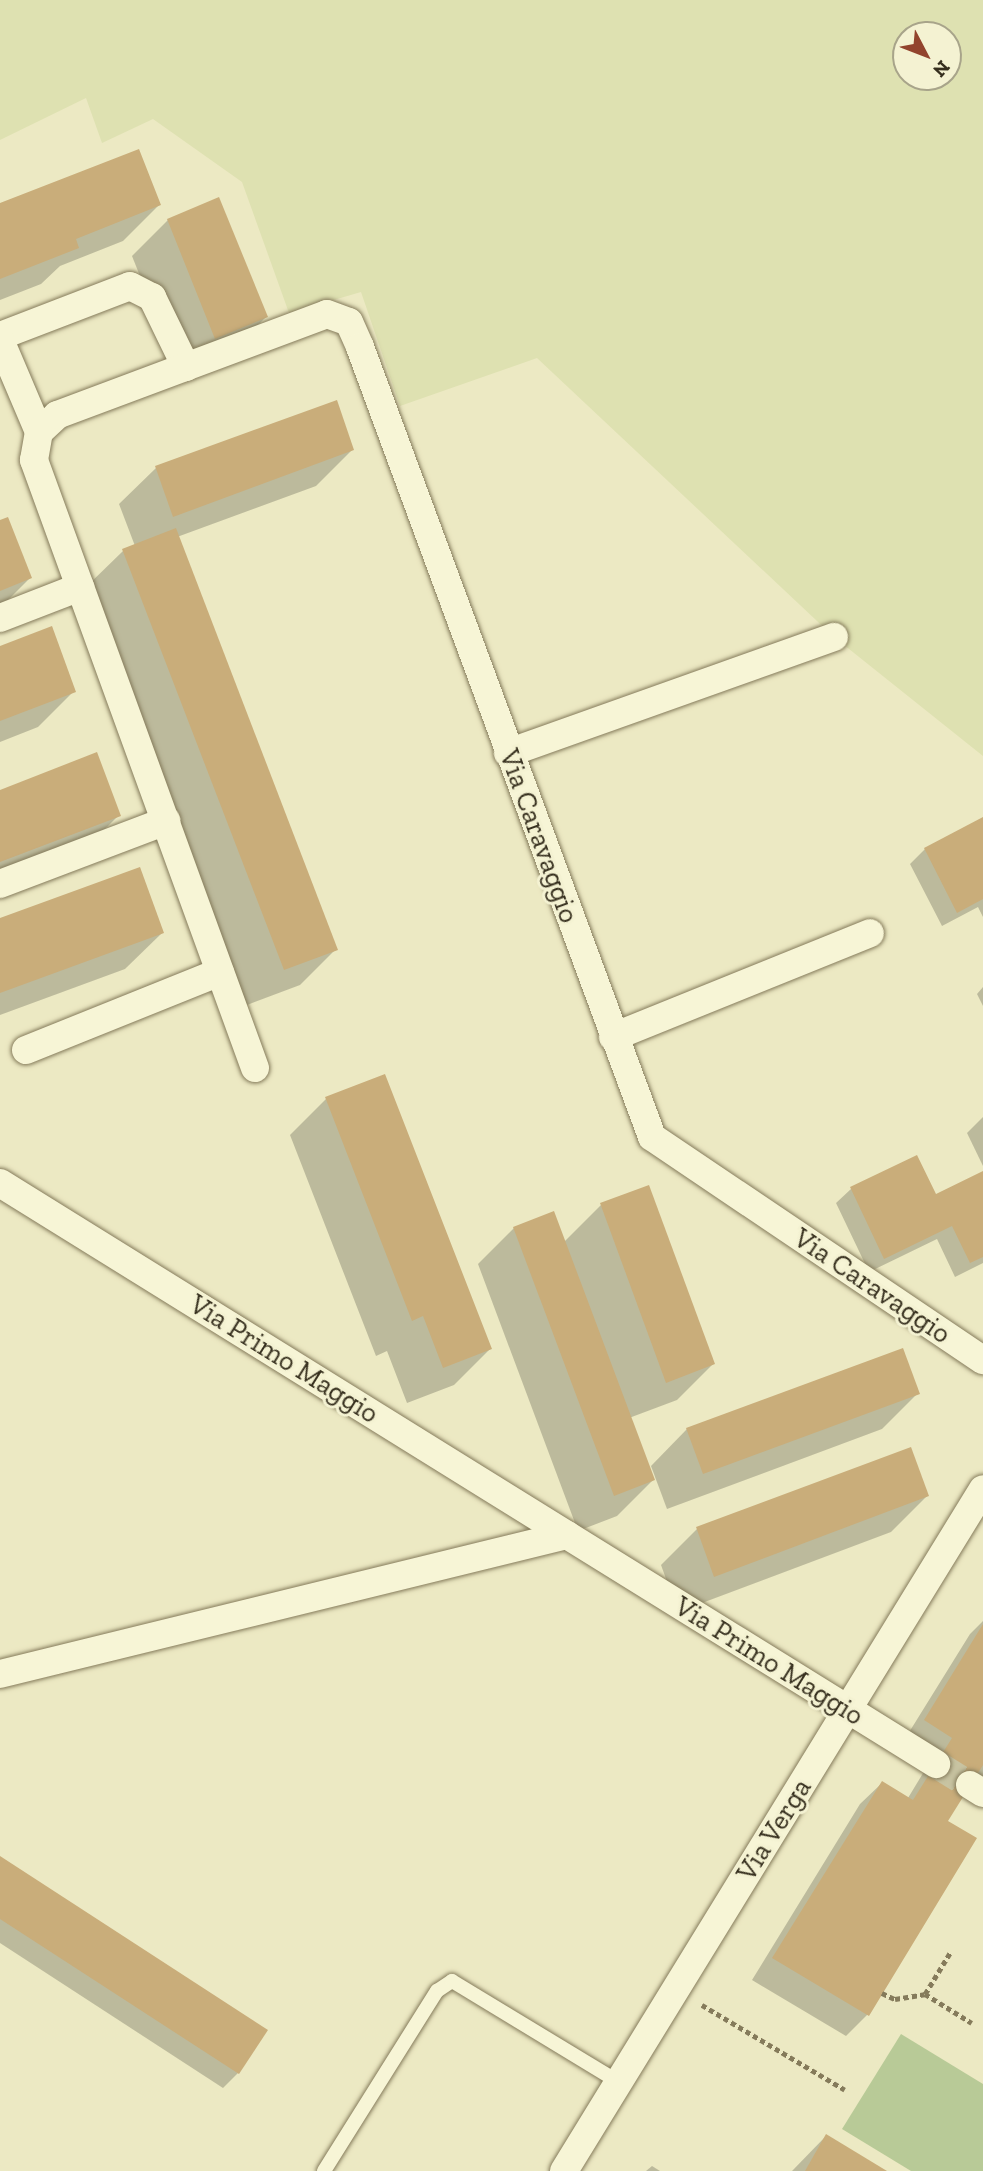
<!DOCTYPE html>
<style>
body{margin:0}
#map{position:relative;width:983px;height:2171px;overflow:hidden;background:#ece9c3;font-family:"Zilla Slab",serif}
div>[style]{position:absolute}
.farmland>*{inset:0;background:#dee1b1}
.green>*{inset:0;background:#b8ca97}
.shadow>*{inset:0;background:#0003}
.building>*{inset:0;background:#c9ad7a}
.minor-tunnel>*{height:28px;margin-top:-14px;transform-origin:0;background:repeating-linear-gradient(90deg,#c8c4a2 0 28px,transparent 0 42px)}
.path>*{height:4.5px;margin-top:-2.25px;transform-origin:0;background:repeating-linear-gradient(90deg,#857b5b 0 5px,transparent 0 8.5px)}
.roads{filter:drop-shadow(0 0 2px #857b5b) drop-shadow(0 0 2px #857b5b)}
.service>*{height:14px;margin:-7px;padding:0 7px;transform-origin:7px;border-radius:7px;background:#f7f5d6}
.minor>*{height:28px;margin:-14px;padding:0 14px;transform-origin:14px;border-radius:14px;background:#f7f5d6}
span{translate:-50% -50%;white-space:nowrap;text-align:center;line-height:1.15;-webkit-text-stroke:6px #f4f2d2;paint-order:stroke}
.street-label{font-size:28px;color:#362f1e}
.north{position:absolute;left:892px;top:21px;width:70px;height:70px;box-sizing:border-box;background:#f4f2d2;border:2px solid #a8a48a;border-radius:50%;rotate:132deg;font-size:19px;font-weight:700;line-height:28px;text-align:center;color:#362f1e}
.north::after{content:'';display:block;margin:auto;width:24px;height:32px;background:#92442d;clip-path:polygon(50% 0,100% 100%,50% 72%,0 100%)}
</style>
<div id="map">
<div class="farmland">
<div style="clip-path:polygon(evenodd,0 0,983px 0,983px 756px,834px 637px,537px 358px,400px 406px,361px 292px,289px 313px,242px 182px,153px 119px,102px 143px,86px 98px,0 140px,0 0,906px 35px,948px 35px,948px 77px,906px 77px,906px 35px)"></div>
</div>
<div class="green">
<div style="clip-path:polygon(901px 2034px,983px 2084px,983px 2171px,911px 2171px,842px 2129px)"></div>
</div>
<div class="shadow">
<div style="clip-path:polygon(0 205px,159px 205px,123px 241px,60px 266px,41px 284px,0 300px)"></div>
<div style="clip-path:polygon(168px 220px,266px 317px,230px 353px,179px 374px,132px 256px)"></div>
<div style="clip-path:polygon(335px 402px,352px 450px,316px 486px,177px 537px,336px 949px,300px 985px,247px 1005px,86px 587px,123px 551px,135px 546px,119px 504px,156px 468px)"></div>
<div style="clip-path:polygon(0 522px,30px 578px,0 608px)"></div>
<div style="clip-path:polygon(0 648px,74px 691px,38px 727px,0 742px)"></div>
<div style="clip-path:polygon(0 792px,119px 815px,83px 851px,0 883px)"></div>
<div style="clip-path:polygon(983px 819px,983px 917px,978px 907px,942px 926px,910px 864px,925px 849px)"></div>
<div style="clip-path:polygon(0 920px,162px 933px,125px 969px,0 1015px)"></div>
<div style="clip-path:polygon(983px 987px,983px 1006px,977px 994px)"></div>
<div style="clip-path:polygon(326px 1099px,490px 1349px,454px 1385px,407px 1403px,387px 1351px,376px 1356px,290px 1135px)"></div>
<div style="clip-path:polygon(983px 1117px,983px 1166px,967px 1133px)"></div>
<div style="clip-path:polygon(983px 1173px,983px 1263px,955px 1277px,937px 1239px,869px 1272px,836px 1203px,851px 1189px,935px 1196px)"></div>
<div style="clip-path:polygon(601px 1205px,713px 1364px,677px 1400px,629px 1418px,653px 1480px,617px 1516px,578px 1531px,478px 1264px,514px 1228px,564px 1242px)"></div>
<div style="clip-path:polygon(918px 1393px,882px 1429px,667px 1509px,651px 1466px,687px 1429px)"></div>
<div style="clip-path:polygon(927px 1496px,891px 1532px,678px 1612px,661px 1565px,697px 1529px)"></div>
<div style="clip-path:polygon(983px 1621px,983px 1792px,969px 1784px,946px 1821px,867px 2015px,846px 2036px,752px 1980px,860px 1804px,882px 1783px,908px 1798px,931px 1760px,903px 1742px,970px 1634px)"></div>
<div style="clip-path:polygon(0 1858px,265px 2031px,238px 2073px,223px 2088px,0 1943px)"></div>
<div style="clip-path:polygon(826px 2136px,884px 2171px,792px 2171px)"></div>
<div style="clip-path:polygon(652px 2166px,660px 2171px,646px 2171px)"></div>
</div>
<div class="building">
<div style="clip-path:polygon(139px 149px,161px 205px,76px 239px,79px 248px,0 279px,0 203px)"></div>
<div style="clip-path:polygon(219px 197px,268px 317px,215px 339px,167px 219px)"></div>
<div style="clip-path:polygon(337px 400px,354px 450px,173px 517px,155px 466px)"></div>
<div style="clip-path:polygon(8px 517px,32px 578px,0 591px,0 520px)"></div>
<div style="clip-path:polygon(176px 528px,338px 950px,284px 970px,122px 549px)"></div>
<div style="clip-path:polygon(52px 626px,76px 692px,0 721px,0 646px)"></div>
<div style="clip-path:polygon(97px 752px,121px 816px,0 862px,0 790px)"></div>
<div style="clip-path:polygon(983px 817px,983px 899px,957px 913px,924px 848px)"></div>
<div style="clip-path:polygon(140px 867px,164px 933px,0 993px,0 918px)"></div>
<div style="clip-path:polygon(385px 1074px,492px 1349px,443px 1368px,423px 1316px,412px 1321px,325px 1097px)"></div>
<div style="clip-path:polygon(917px 1155px,936px 1194px,983px 1171px,983px 1257px,970px 1263px,952px 1226px,884px 1259px,850px 1187px)"></div>
<div style="clip-path:polygon(649px 1185px,715px 1364px,666px 1383px,600px 1203px)"></div>
<div style="clip-path:polygon(554px 1211px,655px 1480px,614px 1496px,513px 1227px)"></div>
<div style="clip-path:polygon(903px 1348px,920px 1394px,703px 1474px,686px 1428px)"></div>
<div style="clip-path:polygon(911px 1447px,929px 1496px,714px 1577px,696px 1527px)"></div>
<div style="clip-path:polygon(983px 1624px,983px 1765px,948px 1821px,977px 1838px,869px 2016px,772px 1958px,882px 1781px,913px 1800px,952px 1738px,924px 1720px)"></div>
<div style="clip-path:polygon(0 1856px,268px 2030px,239px 2074px,0 1919px)"></div>
<div style="clip-path:polygon(826px 2134px,887px 2171px,805px 2171px)"></div>
</div>
<div class="minor-tunnel">
<div style="left:936px;top:1764px;width:40px;rotate:32deg"></div>
</div>
<div class="path">
<div style="left:882px;top:1993px;width:14px;rotate:25deg"></div>
<div style="left:895px;top:1999px;width:30px;rotate:-9deg"></div>
<div style="left:925px;top:1994px;width:55px;rotate:31.7deg"></div>
<div style="left:925px;top:1994px;width:50px;rotate:-58.8deg"></div>
<div style="left:702px;top:2005px;width:166px;rotate:30.7deg"></div>
</div>
<div class="roads">
<div class="service">
<div style="left:324px;top:2171px;width:213px;rotate:-57.9deg"></div>
<div style="left:437px;top:1991px;width:18px;rotate:-34deg"></div>
<div style="left:452px;top:1981px;width:195px;rotate:31.2deg"></div>
</div>
<div class="minor">
<div style="left:0;top:336px;width:139px;rotate:-21deg"></div>
<div style="left:130px;top:286px;width:25px;rotate:27deg"></div>
<div style="left:152px;top:297px;width:78px;rotate:64.1deg"></div>
<div style="left:0;top:340px;width:100px;rotate:67deg"></div>
<div style="left:0;top:618px;width:86px;rotate:-21.2deg"></div>
<div style="left:508px;top:753px;width:346px;rotate:-19.6deg"></div>
<div style="left:0;top:884px;width:178px;rotate:-20.8deg"></div>
<div style="left:613px;top:1037px;width:277px;rotate:-22deg"></div>
<div style="left:26px;top:1050px;width:209px;rotate:-21.9deg"></div>
<div style="left:255px;top:1068px;width:647px;rotate:-109.98deg"></div>
<div style="left:34px;top:460px;width:28px;rotate:-80deg"></div>
<div style="left:39px;top:432px;width:25px;rotate:-43deg"></div>
<div style="left:57px;top:415px;width:288px;rotate:-20.5deg"></div>
<div style="left:327px;top:314px;width:23px;rotate:20deg"></div>
<div style="left:349px;top:322px;width:27px;rotate:66deg"></div>
<div style="left:360px;top:347px;width:842px;rotate:69.71deg"></div>
<div style="left:652px;top:1137px;width:399px;rotate:34deg"></div>
<div style="left:0;top:1183px;width:1102px;rotate:31.83deg"></div>
<div style="left:0;top:1674px;width:584px;rotate:-13.77deg"></div>
<div style="left:970px;top:1785px;width:15px;rotate:32deg"></div>
<div style="left:564px;top:2171px;width:800px;rotate:-58.43deg"></div>
</div>
</div>
<div class="street-label">
<span style="left:539px;top:836px;rotate:70deg">Via Caravaggio</span>
<span style="left:872px;top:1286px;rotate:34deg">Via Caravaggio</span>
<span style="left:284px;top:1359px;rotate:32deg">Via Primo Maggio</span>
<span style="left:769px;top:1661px;rotate:32deg">Via Primo Maggio</span>
<span style="left:774px;top:1830px;rotate:-58deg">Via Verga</span>
</div>
<div class="north">N</div>
</div>
